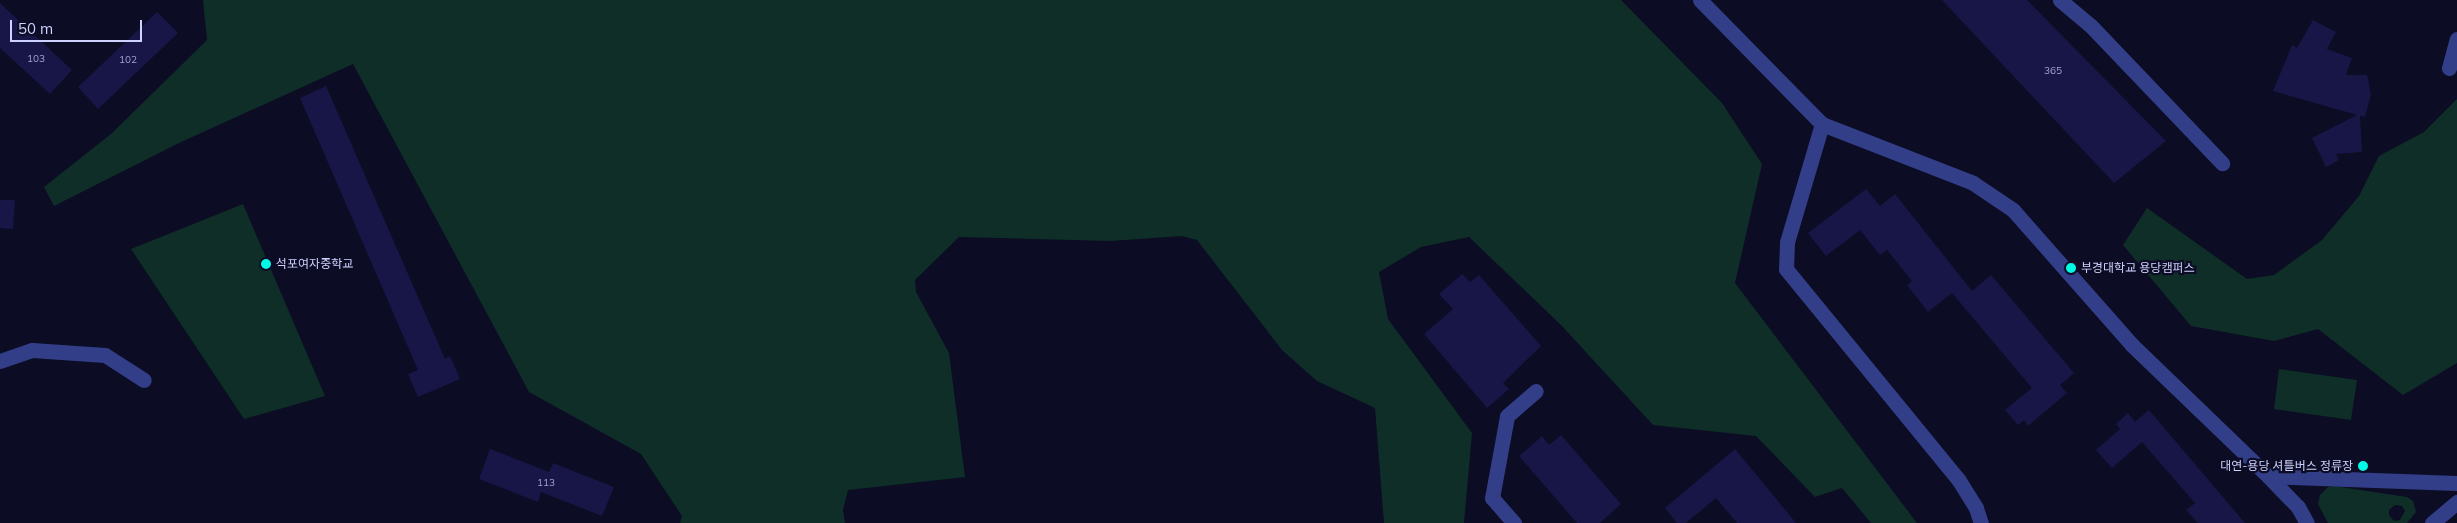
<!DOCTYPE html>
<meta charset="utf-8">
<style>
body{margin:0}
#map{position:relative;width:2457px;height:523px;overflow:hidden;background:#0c0c24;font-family:Mulish,"Noto Sans KR",sans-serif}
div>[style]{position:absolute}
.green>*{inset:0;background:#0e2e27}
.building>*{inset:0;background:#171647}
.minor>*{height:15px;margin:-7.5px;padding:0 7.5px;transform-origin:7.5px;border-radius:7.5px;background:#323f88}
.dots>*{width:14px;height:14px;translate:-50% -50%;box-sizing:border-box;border:2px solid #0c0c24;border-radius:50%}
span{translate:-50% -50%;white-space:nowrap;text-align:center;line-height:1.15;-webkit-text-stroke:4.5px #0c0c24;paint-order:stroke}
.number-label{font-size:10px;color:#a1a3d1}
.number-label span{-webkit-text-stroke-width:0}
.poi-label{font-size:12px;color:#cfd2ff}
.left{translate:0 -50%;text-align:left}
.right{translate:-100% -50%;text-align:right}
.scale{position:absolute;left:10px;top:20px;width:132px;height:22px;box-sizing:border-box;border:2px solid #cfd2ff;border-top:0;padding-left:6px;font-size:15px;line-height:18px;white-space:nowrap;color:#cfd2ff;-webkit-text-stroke:4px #0c0c24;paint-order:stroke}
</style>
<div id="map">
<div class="green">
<div style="clip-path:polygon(203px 0,1621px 0,1722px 103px,1762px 164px,1735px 283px,1917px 523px,1871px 523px,1842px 488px,1815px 497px,1756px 436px,1653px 425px,1561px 325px,1469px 237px,1421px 247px,1379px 272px,1388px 319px,1472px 433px,1464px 523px,1384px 523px,1375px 408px,1317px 381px,1282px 350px,1197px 240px,1182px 236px,1110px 241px,959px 237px,915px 280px,916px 292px,949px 353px,965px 477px,848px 490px,843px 510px,845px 523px,680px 523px,682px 516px,641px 454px,529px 392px,353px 64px,179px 143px,54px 206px,44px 187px,111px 134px,207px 40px)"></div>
<div style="clip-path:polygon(2457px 99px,2457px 363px,2403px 395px,2318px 329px,2274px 341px,2191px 326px,2123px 245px,2147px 208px,2247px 279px,2274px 275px,2322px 240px,2359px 196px,2379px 156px,2424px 132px)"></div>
<div style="clip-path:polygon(243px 204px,325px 396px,244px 419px,131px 249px)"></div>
<div style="clip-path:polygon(2279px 369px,2357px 380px,2351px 420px,2274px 409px)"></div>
<div style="clip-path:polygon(evenodd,2334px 486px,2407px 497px,2413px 501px,2416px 512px,2407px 523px,2328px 523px,2318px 504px,2320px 495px,2328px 487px,2334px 486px,2395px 505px,2402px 506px,2405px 511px,2400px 520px,2394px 521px,2389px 515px,2389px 510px,2395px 505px)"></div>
</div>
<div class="building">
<div style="clip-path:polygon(1942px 0,2027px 0,2166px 141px,2114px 183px)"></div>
<div style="clip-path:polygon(0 3px,72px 70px,50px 94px,0 48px)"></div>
<div style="clip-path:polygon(157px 12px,178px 33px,98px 109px,78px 87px)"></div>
<div style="clip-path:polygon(2313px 20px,2336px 32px,2327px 49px,2352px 58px,2346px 75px,2367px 75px,2371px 94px,2365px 117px,2360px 116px,2362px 152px,2336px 154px,2339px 160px,2326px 167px,2312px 138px,2357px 115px,2273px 91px,2292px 45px,2297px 48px)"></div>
<div style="clip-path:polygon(326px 86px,445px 359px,450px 356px,460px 379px,418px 397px,408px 374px,418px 370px,300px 98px)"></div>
<div style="clip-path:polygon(1866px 189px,1880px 206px,1895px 194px,1972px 291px,1991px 275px,2074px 373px,2060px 385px,2067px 393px,2028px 426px,2024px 420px,2018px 425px,2005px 410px,2032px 388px,1952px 293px,1928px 312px,1907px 285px,1912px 281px,1887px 250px,1880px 255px,1860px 230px,1826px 256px,1808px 233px)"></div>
<div style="clip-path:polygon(0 200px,15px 200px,13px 229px,0 228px)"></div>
<div style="clip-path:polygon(1462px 274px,1470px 282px,1479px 275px,1541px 346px,1503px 383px,1509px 389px,1487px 408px,1424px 334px,1453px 309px,1439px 294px)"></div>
<div style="clip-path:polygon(2149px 410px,2245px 523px,2198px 523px,2186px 510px,2195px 503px,2142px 442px,2112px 468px,2096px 450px,2120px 429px,2116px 424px,2128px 413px,2135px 422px)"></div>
<div style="clip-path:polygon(1561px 435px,1621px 504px,1600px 523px,1577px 523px,1519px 456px,1542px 436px,1549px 445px)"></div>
<div style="clip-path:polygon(490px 449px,549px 472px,553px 463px,614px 487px,602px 516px,541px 492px,538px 502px,479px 479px)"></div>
<div style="clip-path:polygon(1735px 449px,1796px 523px,1737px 523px,1716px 498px,1686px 523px,1677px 523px,1665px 508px)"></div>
</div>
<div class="minor">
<div style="left:1700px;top:0;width:174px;rotate:45.5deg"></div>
<div style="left:1822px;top:124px;width:162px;rotate:21.3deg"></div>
<div style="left:1973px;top:183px;width:48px;rotate:34deg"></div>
<div style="left:2013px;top:210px;width:180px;rotate:48.6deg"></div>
<div style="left:2132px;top:345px;width:189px;rotate:43.9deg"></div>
<div style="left:2268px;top:476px;width:43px;rotate:45.9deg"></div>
<div style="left:2298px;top:507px;width:18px;rotate:61deg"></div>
<div style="left:2060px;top:0;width:40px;rotate:40deg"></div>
<div style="left:2091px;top:26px;width:190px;rotate:46.3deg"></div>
<div style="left:2449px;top:68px;width:30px;rotate:-75deg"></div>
<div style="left:1822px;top:124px;width:123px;rotate:106.5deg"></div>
<div style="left:1787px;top:242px;width:27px;rotate:92deg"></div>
<div style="left:1786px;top:269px;width:271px;rotate:50.7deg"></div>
<div style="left:1958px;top:479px;width:34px;rotate:58deg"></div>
<div style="left:1976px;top:508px;width:16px;rotate:72deg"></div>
<div style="left:0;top:361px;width:34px;rotate:-19deg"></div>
<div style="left:32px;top:350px;width:73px;rotate:3.9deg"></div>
<div style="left:105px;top:355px;width:46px;rotate:32.7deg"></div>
<div style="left:2268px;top:476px;width:189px;rotate:2.1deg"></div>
<div style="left:1514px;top:523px;width:33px;rotate:-131deg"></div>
<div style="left:1492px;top:498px;width:83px;rotate:-79.6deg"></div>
<div style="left:1507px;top:416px;width:38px;rotate:-41deg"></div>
<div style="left:2432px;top:523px;width:33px;rotate:-40deg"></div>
</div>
<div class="dots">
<div style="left:266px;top:264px;background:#00fae4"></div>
<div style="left:2071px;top:268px;background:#00fae4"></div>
<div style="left:2363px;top:466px;background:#00fae4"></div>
</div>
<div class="number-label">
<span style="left:36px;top:59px">103</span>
<span style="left:128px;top:60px">102</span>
<span style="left:2053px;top:71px">365</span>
<span style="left:546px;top:483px">113</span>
</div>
<div class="poi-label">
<span class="left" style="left:276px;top:264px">석포여자중학교</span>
<span class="left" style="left:2081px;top:268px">부경대학교 용당캠퍼스</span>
<span class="right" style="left:2353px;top:466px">대연-용당 셔틀버스 정류장</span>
</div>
<div class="scale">50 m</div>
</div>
